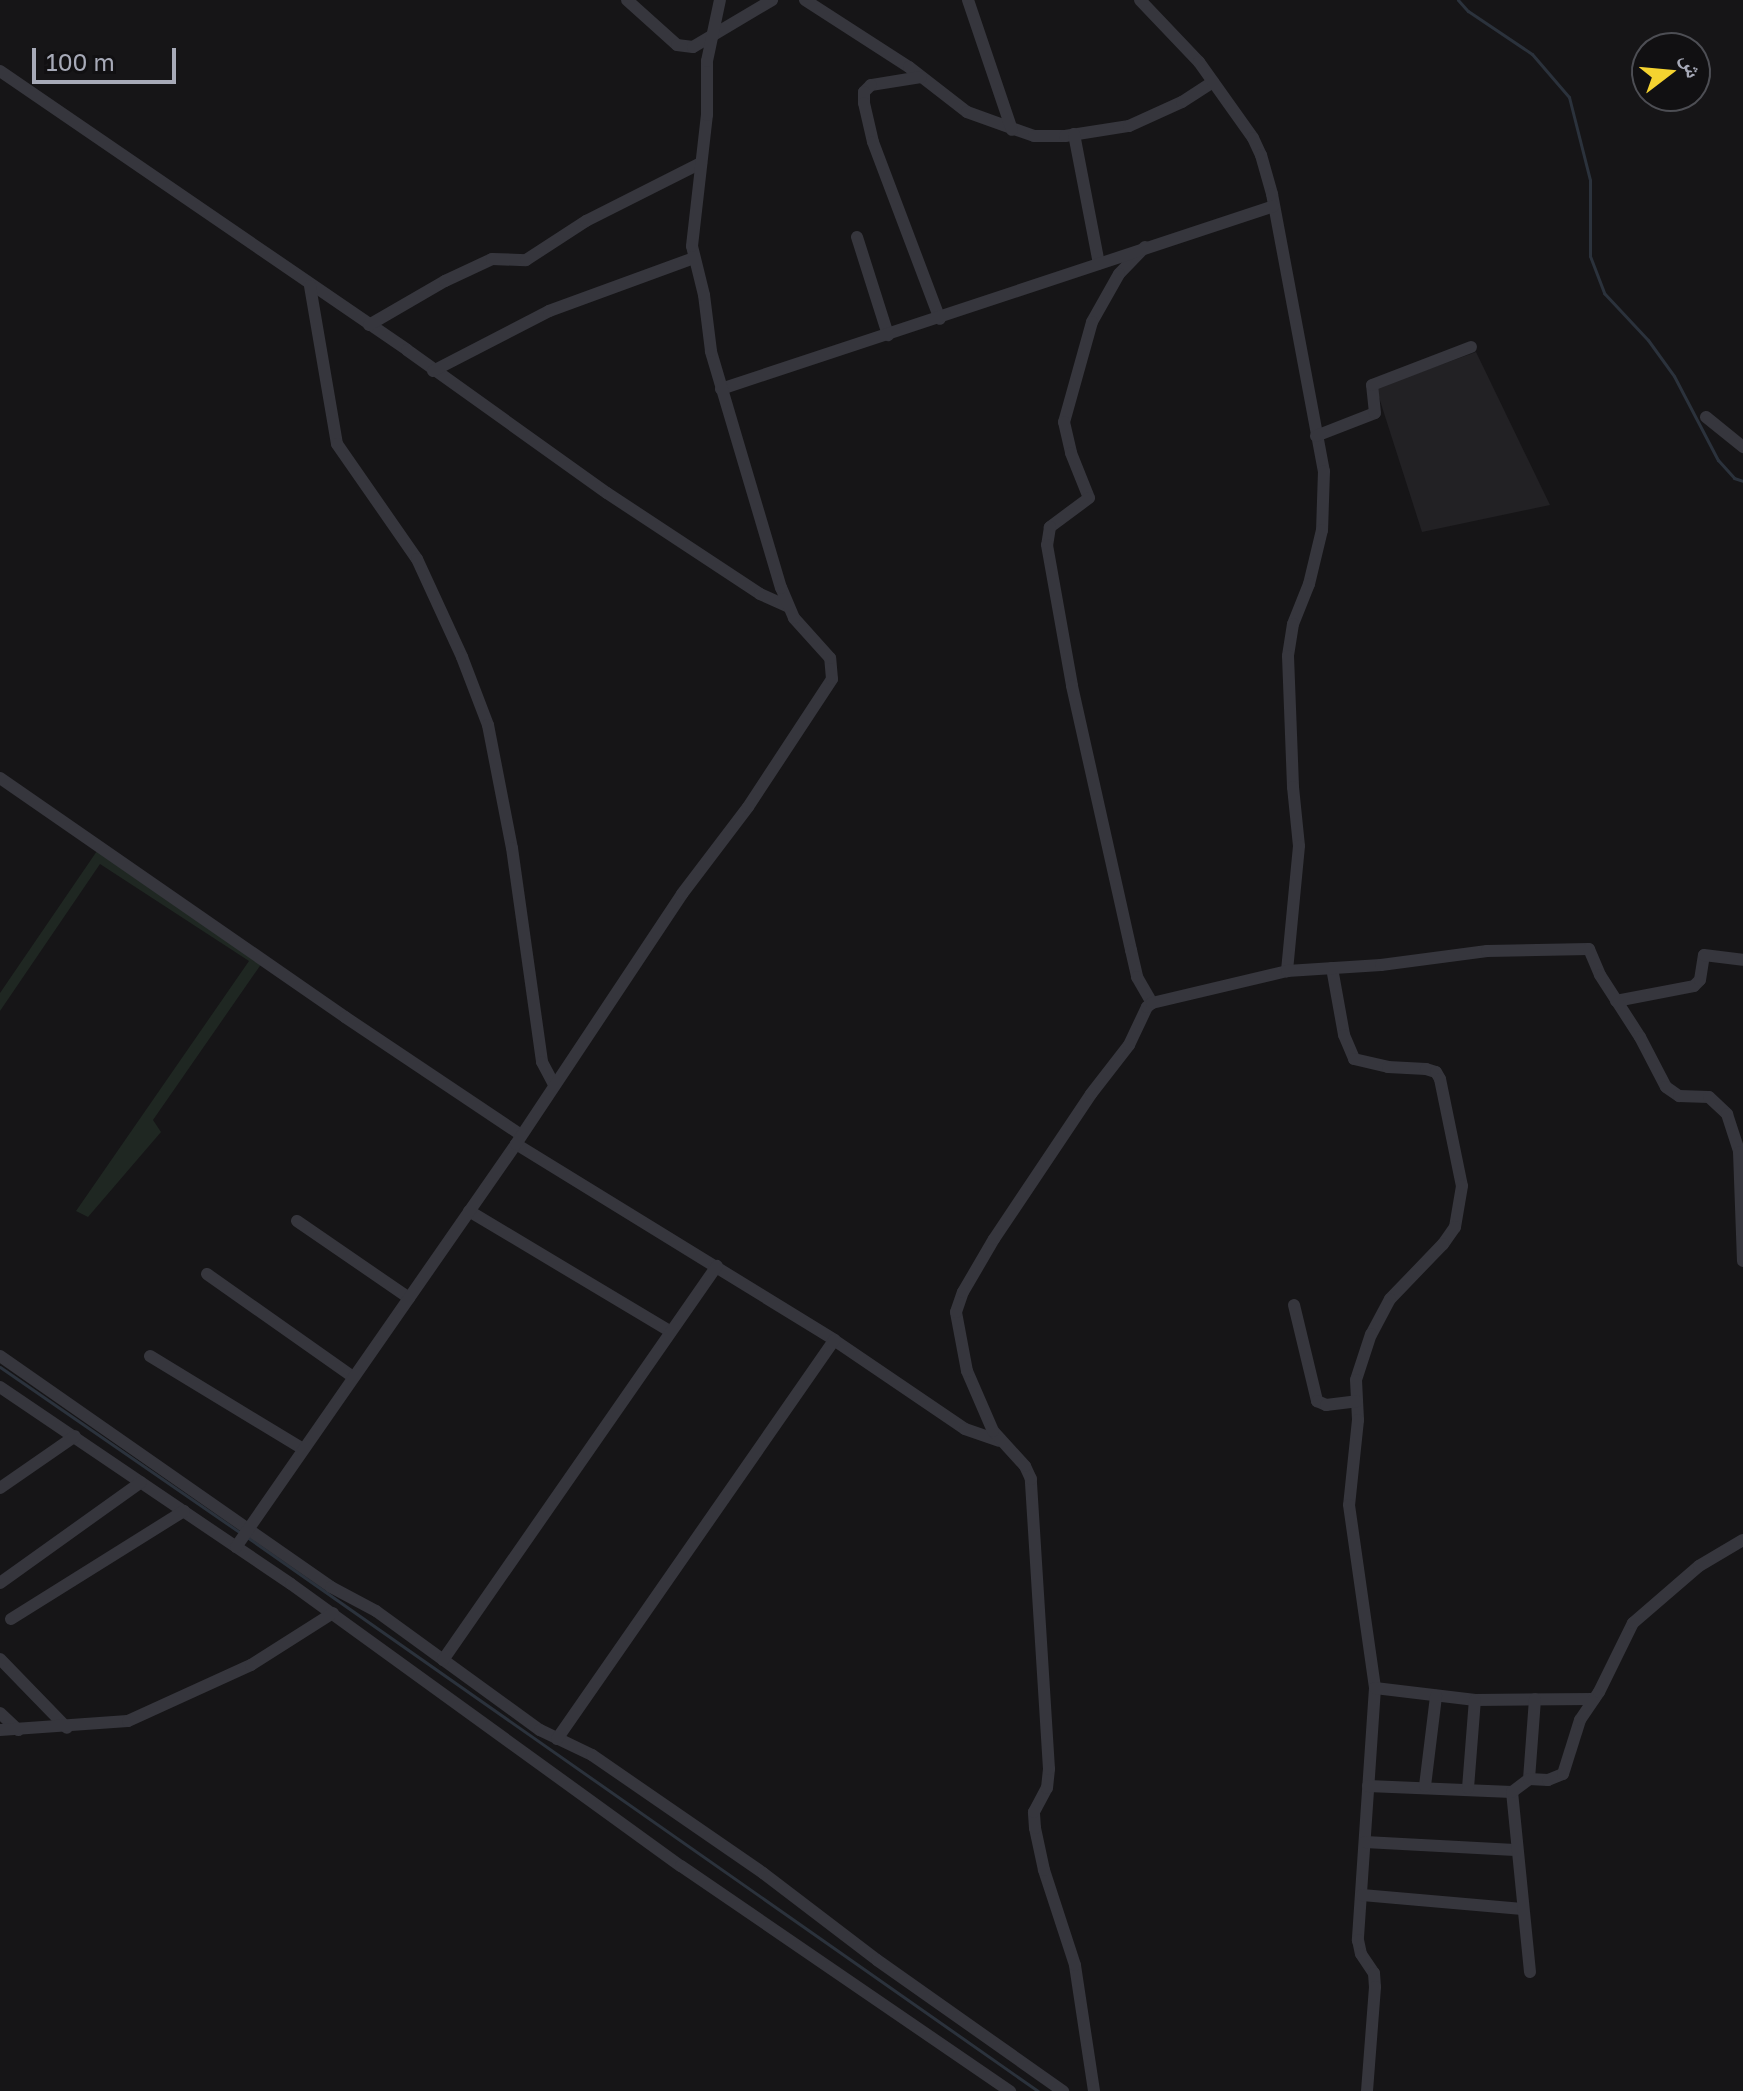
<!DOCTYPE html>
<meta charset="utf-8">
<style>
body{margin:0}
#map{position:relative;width:1743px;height:2091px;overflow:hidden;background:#161517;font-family:"Golos Text","Noto Naskh Arabic",sans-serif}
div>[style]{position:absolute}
.built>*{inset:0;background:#222124}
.green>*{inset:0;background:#1f2722}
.stream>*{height:3px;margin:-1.5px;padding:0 1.5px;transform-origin:1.5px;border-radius:1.5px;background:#2b323c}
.minor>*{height:12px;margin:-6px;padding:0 6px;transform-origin:6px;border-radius:6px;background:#36363d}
span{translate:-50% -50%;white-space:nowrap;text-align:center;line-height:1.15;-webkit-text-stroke:8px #111012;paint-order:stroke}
.north{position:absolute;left:1631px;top:32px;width:80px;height:80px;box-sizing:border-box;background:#111012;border:2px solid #4d4e54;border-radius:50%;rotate:74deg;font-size:22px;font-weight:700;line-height:32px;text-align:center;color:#a7aab8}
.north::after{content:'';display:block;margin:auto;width:28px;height:36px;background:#f5d330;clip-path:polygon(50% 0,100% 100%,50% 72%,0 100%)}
.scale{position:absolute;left:32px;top:48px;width:144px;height:36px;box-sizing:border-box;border:4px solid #a7aab8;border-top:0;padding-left:10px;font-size:24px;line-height:28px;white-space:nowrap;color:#a7aab8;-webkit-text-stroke:6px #111012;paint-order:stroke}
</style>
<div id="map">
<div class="built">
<div style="clip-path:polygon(1476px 352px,1550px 505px,1422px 532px,1376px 388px)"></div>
</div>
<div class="green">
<div style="clip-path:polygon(99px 848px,264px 960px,153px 1120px,161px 1132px,88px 1217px,76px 1211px,249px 961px,100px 864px,0 1011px,0 993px)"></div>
</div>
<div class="stream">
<div style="left:1458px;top:0;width:15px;rotate:48deg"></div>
<div style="left:1468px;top:11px;width:77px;rotate:33.9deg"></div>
<div style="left:1532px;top:54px;width:57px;rotate:49.3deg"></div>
<div style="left:1569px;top:97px;width:86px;rotate:75.8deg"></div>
<div style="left:1590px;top:180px;width:76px;rotate:90deg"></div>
<div style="left:1590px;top:256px;width:40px;rotate:69deg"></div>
<div style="left:1604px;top:293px;width:64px;rotate:46.9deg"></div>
<div style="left:1648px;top:340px;width:44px;rotate:54.2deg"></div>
<div style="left:1674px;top:376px;width:95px;rotate:62.4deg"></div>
<div style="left:1718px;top:460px;width:24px;rotate:48deg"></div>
<div style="left:1734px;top:478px;width:9px;rotate:18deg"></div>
<div style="left:0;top:1367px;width:293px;rotate:34.6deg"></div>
<div style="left:247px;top:1537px;width:966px;rotate:35.01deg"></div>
</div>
<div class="minor">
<div style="left:627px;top:0;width:67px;rotate:42deg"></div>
<div style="left:677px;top:45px;width:16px;rotate:7deg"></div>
<div style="left:693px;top:47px;width:92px;rotate:-30.7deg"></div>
<div style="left:805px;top:0;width:124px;rotate:32.8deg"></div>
<div style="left:909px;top:67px;width:73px;rotate:37.8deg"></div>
<div style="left:967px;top:112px;width:71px;rotate:19.7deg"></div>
<div style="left:1034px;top:136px;width:31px"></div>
<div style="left:1065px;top:136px;width:65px;rotate:-8.9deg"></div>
<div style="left:1129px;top:126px;width:58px;rotate:-24.4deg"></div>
<div style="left:1182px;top:102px;width:37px;rotate:-33deg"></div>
<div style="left:968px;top:0;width:137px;rotate:71.3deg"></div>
<div style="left:1140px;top:0;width:86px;rotate:46.4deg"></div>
<div style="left:1199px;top:62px;width:93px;rotate:54.6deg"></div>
<div style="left:1253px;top:138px;width:19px;rotate:65deg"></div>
<div style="left:1261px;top:155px;width:41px;rotate:74.2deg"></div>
<div style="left:1272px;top:194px;width:282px;rotate:79.4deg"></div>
<div style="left:1324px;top:471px;width:59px;rotate:91.9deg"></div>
<div style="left:1322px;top:530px;width:56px;rotate:103.5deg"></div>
<div style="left:1309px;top:584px;width:43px;rotate:111.8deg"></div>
<div style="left:1293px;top:624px;width:32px;rotate:99deg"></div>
<div style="left:1288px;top:656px;width:131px;rotate:87.8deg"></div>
<div style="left:1293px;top:787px;width:59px;rotate:84.2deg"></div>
<div style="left:1299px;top:846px;width:126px;rotate:95.5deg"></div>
<div style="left:0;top:71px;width:493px;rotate:34.4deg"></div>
<div style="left:407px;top:350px;width:246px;rotate:35.6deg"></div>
<div style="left:607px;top:493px;width:183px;rotate:33.4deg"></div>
<div style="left:760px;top:594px;width:30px;rotate:24deg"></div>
<div style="left:921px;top:77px;width:51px;rotate:170.9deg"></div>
<div style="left:871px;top:85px;width:10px;rotate:135deg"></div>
<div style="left:864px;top:92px;width:11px;rotate:90deg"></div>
<div style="left:864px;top:103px;width:40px;rotate:77deg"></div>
<div style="left:873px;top:142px;width:189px;rotate:69.3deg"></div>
<div style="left:1074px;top:134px;width:132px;rotate:79.1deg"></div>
<div style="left:857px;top:237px;width:103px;rotate:72.4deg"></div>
<div style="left:1145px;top:247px;width:37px;rotate:134deg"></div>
<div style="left:1119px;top:274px;width:55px;rotate:119.4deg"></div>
<div style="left:1092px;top:322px;width:104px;rotate:105.6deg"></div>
<div style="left:1064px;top:422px;width:32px;rotate:77deg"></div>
<div style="left:1071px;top:453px;width:48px;rotate:68.2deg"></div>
<div style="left:1089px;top:498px;width:49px;rotate:143.4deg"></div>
<div style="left:1050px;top:527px;width:18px;rotate:99deg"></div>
<div style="left:1047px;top:545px;width:143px;rotate:79.9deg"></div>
<div style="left:1072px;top:686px;width:271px;rotate:77.4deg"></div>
<div style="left:1131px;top:950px;width:28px;rotate:77deg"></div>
<div style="left:1137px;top:977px;width:30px;rotate:60deg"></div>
<div style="left:310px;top:286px;width:160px;rotate:80.3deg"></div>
<div style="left:337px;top:444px;width:140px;rotate:55.2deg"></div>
<div style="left:417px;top:559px;width:108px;rotate:65.3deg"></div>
<div style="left:462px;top:657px;width:73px;rotate:69.1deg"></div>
<div style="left:488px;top:725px;width:125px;rotate:79deg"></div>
<div style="left:512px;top:848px;width:216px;rotate:82deg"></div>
<div style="left:542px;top:1062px;width:26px;rotate:62deg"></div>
<div style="left:369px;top:325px;width:88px;rotate:-30.1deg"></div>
<div style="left:445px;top:281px;width:52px;rotate:-25.1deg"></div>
<div style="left:492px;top:259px;width:34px;rotate:2deg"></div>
<div style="left:526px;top:260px;width:72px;rotate:-33deg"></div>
<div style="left:586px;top:221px;width:129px;rotate:-26.8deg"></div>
<div style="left:433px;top:371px;width:131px;rotate:-27.3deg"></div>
<div style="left:549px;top:311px;width:154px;rotate:-20.1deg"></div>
<div style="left:721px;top:389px;width:582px;rotate:-18.31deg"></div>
<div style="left:1706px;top:417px;width:48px;rotate:39deg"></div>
<div style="left:1316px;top:436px;width:63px;rotate:-21.3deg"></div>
<div style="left:1375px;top:413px;width:28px;rotate:-96deg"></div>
<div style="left:1372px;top:385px;width:106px;rotate:-21deg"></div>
<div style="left:0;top:778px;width:420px;rotate:34.7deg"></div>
<div style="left:345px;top:1017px;width:212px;rotate:33.8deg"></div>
<div style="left:1332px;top:968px;width:68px;rotate:79.8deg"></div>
<div style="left:1344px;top:1035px;width:26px;rotate:67deg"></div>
<div style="left:1354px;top:1059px;width:35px;rotate:13deg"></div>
<div style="left:1388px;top:1067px;width:38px;rotate:3deg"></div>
<div style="left:1426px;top:1069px;width:10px;rotate:17deg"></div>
<div style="left:1436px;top:1072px;width:8px;rotate:60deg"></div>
<div style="left:1440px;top:1079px;width:109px;rotate:78.4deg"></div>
<div style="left:1462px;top:1186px;width:42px;rotate:99.7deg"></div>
<div style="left:1455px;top:1227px;width:21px;rotate:125deg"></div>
<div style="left:1443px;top:1244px;width:76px;rotate:133.9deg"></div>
<div style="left:1390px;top:1299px;width:40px;rotate:118deg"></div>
<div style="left:1371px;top:1334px;width:48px;rotate:108.1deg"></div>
<div style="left:1356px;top:1380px;width:40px;rotate:87.1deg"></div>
<div style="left:1358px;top:1420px;width:85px;rotate:96deg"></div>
<div style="left:1349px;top:1505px;width:185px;rotate:81.9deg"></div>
<div style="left:1375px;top:1688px;width:253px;rotate:93.9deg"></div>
<div style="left:1358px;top:1940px;width:14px;rotate:78deg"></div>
<div style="left:1361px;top:1954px;width:23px;rotate:56deg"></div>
<div style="left:1374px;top:1973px;width:14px;rotate:86deg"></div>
<div style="left:1375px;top:1987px;width:104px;rotate:94.4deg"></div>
<div style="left:1616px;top:1001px;width:79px;rotate:-10.9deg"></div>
<div style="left:1694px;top:986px;width:8px;rotate:-45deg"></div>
<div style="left:1700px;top:980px;width:25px;rotate:-81deg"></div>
<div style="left:1704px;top:955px;width:39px;rotate:7deg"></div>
<div style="left:516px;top:1144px;width:374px;rotate:31.6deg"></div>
<div style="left:834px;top:1340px;width:158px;rotate:34.2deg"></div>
<div style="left:965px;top:1429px;width:36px;rotate:19deg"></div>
<div style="left:469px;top:1211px;width:235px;rotate:30.9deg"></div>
<div style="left:297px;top:1221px;width:136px;rotate:34.5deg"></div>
<div style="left:207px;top:1274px;width:179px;rotate:35.2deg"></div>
<div style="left:1294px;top:1305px;width:99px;rotate:76.5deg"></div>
<div style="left:1317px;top:1401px;width:10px;rotate:24deg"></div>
<div style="left:1326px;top:1405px;width:31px;rotate:-7deg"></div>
<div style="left:0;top:1356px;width:404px;rotate:34.9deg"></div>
<div style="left:331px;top:1587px;width:51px;rotate:28.1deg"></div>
<div style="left:376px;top:1611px;width:203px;rotate:36deg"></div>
<div style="left:540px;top:1730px;width:58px;rotate:25.7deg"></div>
<div style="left:592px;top:1755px;width:208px;rotate:34.6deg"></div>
<div style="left:763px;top:1873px;width:143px;rotate:37.3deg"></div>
<div style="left:877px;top:1960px;width:228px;rotate:35.2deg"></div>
<div style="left:150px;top:1356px;width:179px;rotate:31.3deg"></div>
<div style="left:0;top:1387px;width:351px;rotate:34.1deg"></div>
<div style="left:291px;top:1584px;width:481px;rotate:35.9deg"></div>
<div style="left:681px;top:1866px;width:399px;rotate:34.4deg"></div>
<div style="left:0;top:1488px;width:91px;rotate:-34.7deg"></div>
<div style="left:236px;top:1547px;width:491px;rotate:-55.2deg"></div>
<div style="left:516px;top:1144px;width:300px;rotate:-56.4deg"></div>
<div style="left:682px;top:894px;width:109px;rotate:-52.8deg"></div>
<div style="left:748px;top:807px;width:153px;rotate:-56.7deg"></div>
<div style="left:832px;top:679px;width:21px;rotate:-95deg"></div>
<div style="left:830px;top:658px;width:54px;rotate:-132deg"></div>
<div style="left:794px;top:618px;width:33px;rotate:-113deg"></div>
<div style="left:781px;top:588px;width:247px;rotate:-106.5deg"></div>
<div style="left:711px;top:351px;width:56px;rotate:-97.1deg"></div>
<div style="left:704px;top:295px;width:50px;rotate:-103.8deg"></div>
<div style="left:692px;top:246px;width:132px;rotate:-83.5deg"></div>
<div style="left:707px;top:115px;width:54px;rotate:-90deg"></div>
<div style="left:707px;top:61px;width:62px;rotate:-78deg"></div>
<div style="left:0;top:1583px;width:173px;rotate:-35.6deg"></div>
<div style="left:11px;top:1619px;width:204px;rotate:-32deg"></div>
<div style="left:0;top:1659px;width:96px;rotate:45.8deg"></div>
<div style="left:443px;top:1660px;width:480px;rotate:-55.2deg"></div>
<div style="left:1375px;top:1688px;width:101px;rotate:6.8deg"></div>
<div style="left:1475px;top:1700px;width:119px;rotate:-0.5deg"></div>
<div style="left:0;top:1713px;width:25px;rotate:43deg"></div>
<div style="left:0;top:1730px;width:128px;rotate:-4deg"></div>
<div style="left:128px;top:1721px;width:135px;rotate:-24.5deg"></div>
<div style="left:251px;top:1665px;width:97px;rotate:-32.4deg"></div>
<div style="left:557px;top:1739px;width:486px;rotate:-55.2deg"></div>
<div style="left:1529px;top:1779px;width:80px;rotate:-85.7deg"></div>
<div style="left:1368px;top:1786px;width:144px;rotate:2.4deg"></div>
<div style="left:1425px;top:1786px;width:91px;rotate:-83deg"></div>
<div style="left:1468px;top:1788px;width:88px;rotate:-85.5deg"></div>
<div style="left:1365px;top:1842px;width:150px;rotate:3.1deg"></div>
<div style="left:1362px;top:1895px;width:161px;rotate:5deg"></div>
<div style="left:1530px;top:1972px;width:181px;rotate:-95.7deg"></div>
<div style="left:1512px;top:1792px;width:21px;rotate:-37deg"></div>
<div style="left:1529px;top:1779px;width:19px;rotate:3deg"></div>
<div style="left:1548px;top:1780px;width:16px;rotate:-22deg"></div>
<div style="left:1563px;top:1774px;width:57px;rotate:-72.5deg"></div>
<div style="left:1580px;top:1720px;width:34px;rotate:-56deg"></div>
<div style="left:1599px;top:1692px;width:77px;rotate:-63.8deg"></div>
<div style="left:1633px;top:1623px;width:87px;rotate:-40.8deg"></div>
<div style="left:1699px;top:1566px;width:51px;rotate:-30.6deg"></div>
<div style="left:1094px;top:2091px;width:127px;rotate:-98.6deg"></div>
<div style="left:1075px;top:1965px;width:100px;rotate:-108.1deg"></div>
<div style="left:1044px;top:1870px;width:43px;rotate:-102.1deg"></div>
<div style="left:1035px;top:1828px;width:16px;rotate:-94deg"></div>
<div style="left:1034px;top:1812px;width:27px;rotate:-62deg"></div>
<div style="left:1047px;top:1788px;width:19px;rotate:-84deg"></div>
<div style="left:1049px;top:1769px;width:291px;rotate:-93.6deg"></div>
<div style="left:1031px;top:1479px;width:14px;rotate:-115deg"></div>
<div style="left:1025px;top:1466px;width:47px;rotate:-132.4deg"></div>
<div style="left:993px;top:1431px;width:65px;rotate:-113.4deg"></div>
<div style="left:967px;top:1371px;width:60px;rotate:-100.6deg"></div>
<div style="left:956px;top:1312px;width:21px;rotate:-71deg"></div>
<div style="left:963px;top:1292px;width:61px;rotate:-59.7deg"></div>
<div style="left:994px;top:1239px;width:174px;rotate:-56.2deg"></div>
<div style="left:1091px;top:1094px;width:62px;rotate:-52.2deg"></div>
<div style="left:1129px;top:1045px;width:42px;rotate:-64.7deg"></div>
<div style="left:1147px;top:1007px;width:6px;rotate:-39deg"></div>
<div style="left:1152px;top:1003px;width:139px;rotate:-13.3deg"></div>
<div style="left:1287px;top:971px;width:94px;rotate:-3.7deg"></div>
<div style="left:1381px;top:965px;width:107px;rotate:-7.5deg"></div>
<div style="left:1487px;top:951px;width:102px;rotate:-1.1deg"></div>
<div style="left:1589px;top:949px;width:28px;rotate:67deg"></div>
<div style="left:1600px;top:975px;width:74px;rotate:57.2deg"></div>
<div style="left:1640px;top:1037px;width:56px;rotate:62.5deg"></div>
<div style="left:1666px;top:1087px;width:16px;rotate:35deg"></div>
<div style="left:1679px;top:1096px;width:30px;rotate:2deg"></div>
<div style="left:1709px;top:1097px;width:25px;rotate:43deg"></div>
<div style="left:1727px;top:1114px;width:40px;rotate:72deg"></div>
<div style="left:1739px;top:1152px;width:109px;rotate:87.9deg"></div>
</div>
<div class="north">ش</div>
<div class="scale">100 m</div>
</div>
